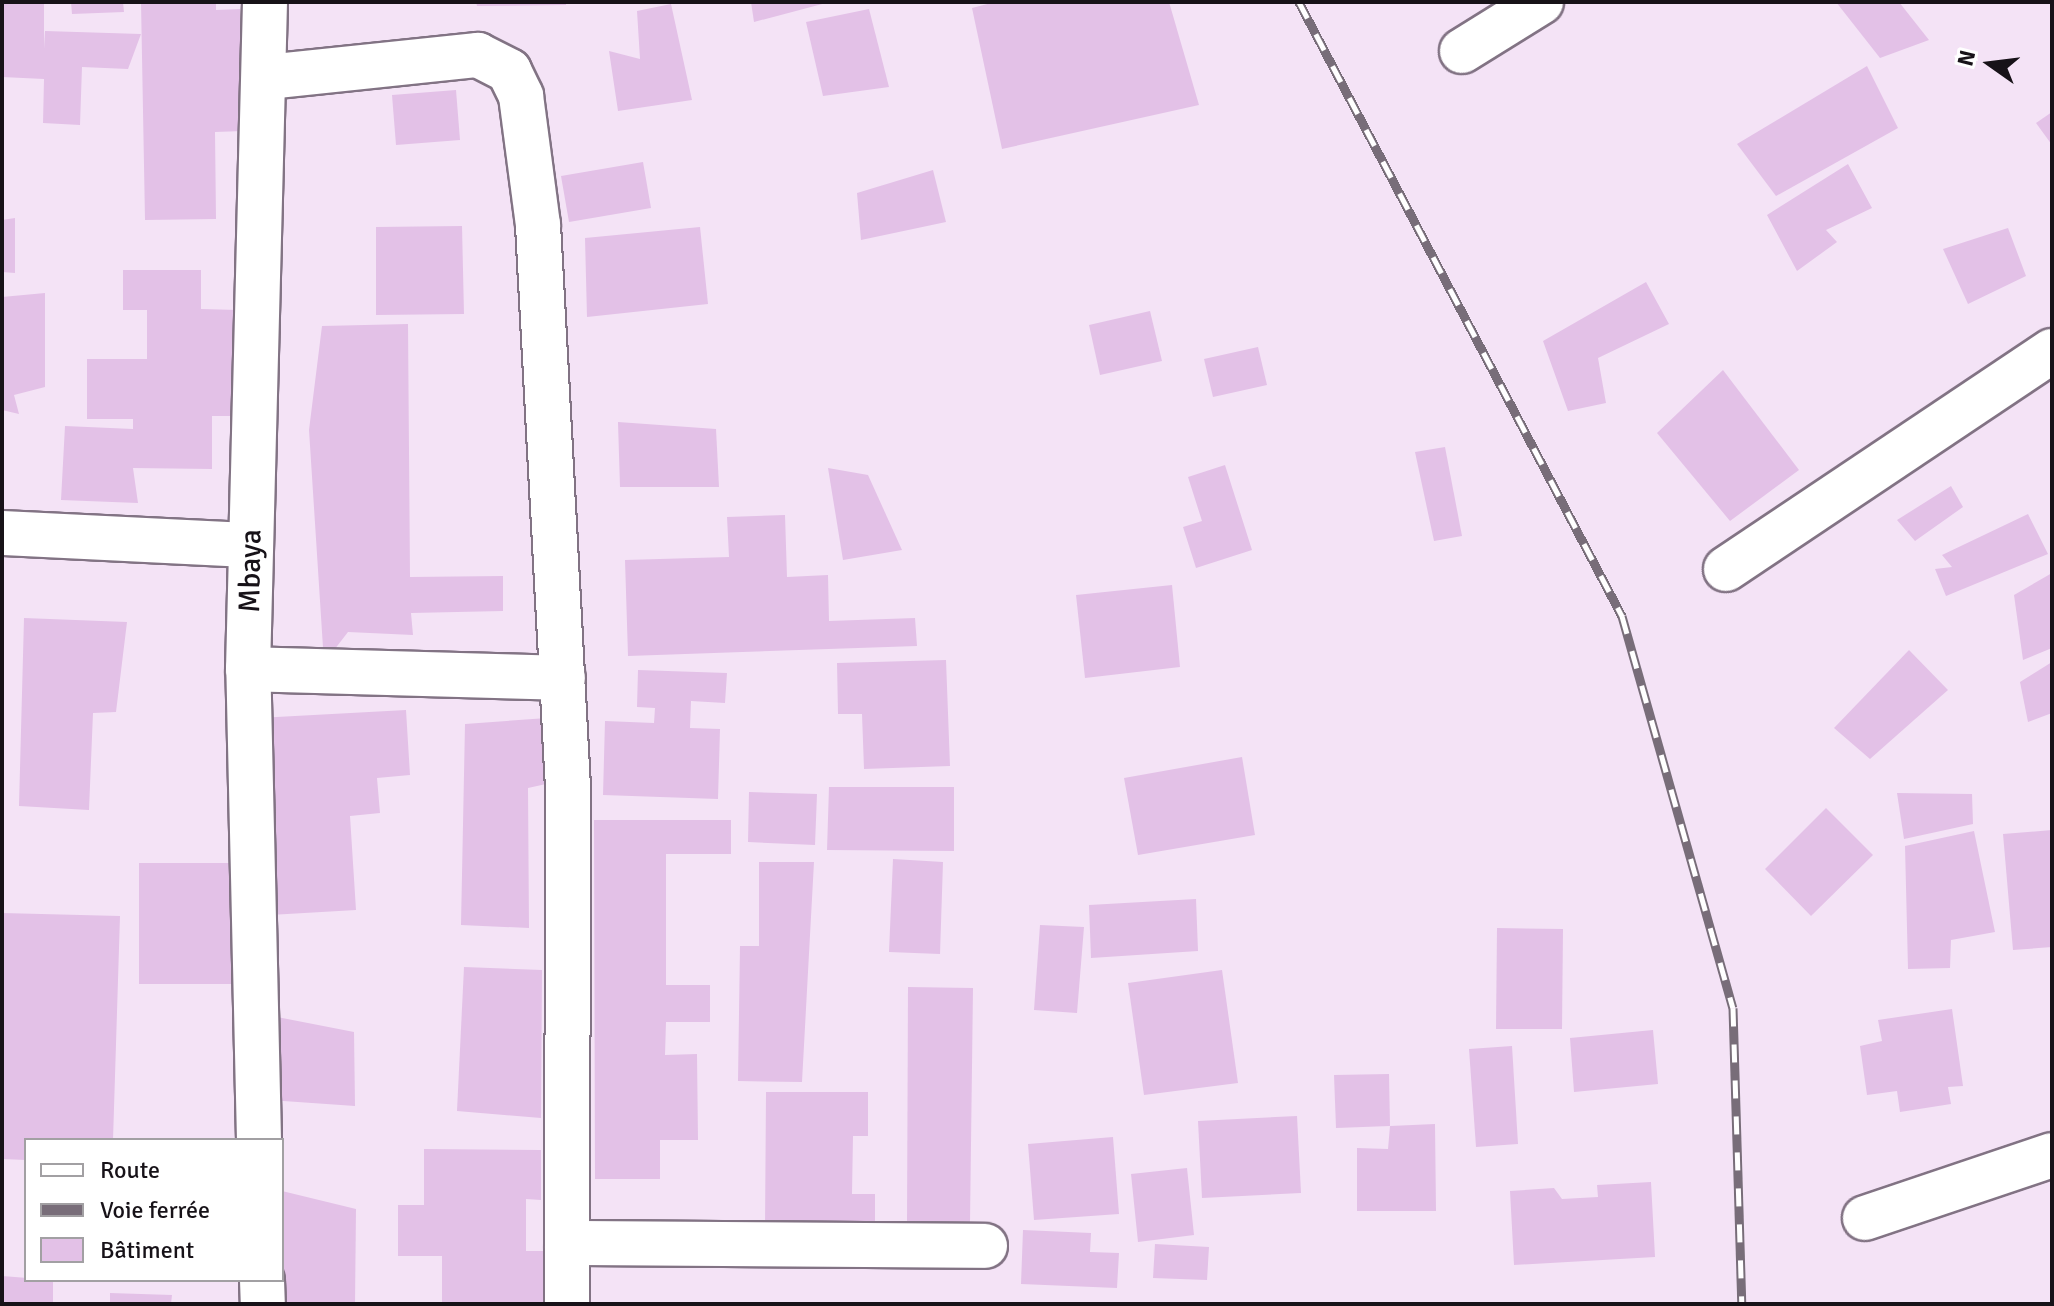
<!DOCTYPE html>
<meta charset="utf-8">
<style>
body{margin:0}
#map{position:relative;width:2054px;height:1306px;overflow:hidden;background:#f4e3f6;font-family:Signika,sans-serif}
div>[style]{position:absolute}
.building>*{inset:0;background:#e3c1e7}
.roads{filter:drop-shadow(2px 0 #827384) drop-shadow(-2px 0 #827384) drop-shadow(0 2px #827384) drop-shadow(0 -2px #827384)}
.street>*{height:44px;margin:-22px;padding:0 22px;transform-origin:22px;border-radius:22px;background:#fff}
.rail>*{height:9px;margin-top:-4.5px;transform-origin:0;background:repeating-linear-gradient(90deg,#fff 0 18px,#786d79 0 36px);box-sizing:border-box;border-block:2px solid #786d79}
span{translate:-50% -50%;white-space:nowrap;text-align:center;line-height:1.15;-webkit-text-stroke:6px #fff;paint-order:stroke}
.street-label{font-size:30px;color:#171218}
.frame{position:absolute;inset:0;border:4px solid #171218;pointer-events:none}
.legend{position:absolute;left:24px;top:1138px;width:260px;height:144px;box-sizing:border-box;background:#fff;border:2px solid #a2a0a3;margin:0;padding:10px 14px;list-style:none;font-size:24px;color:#171218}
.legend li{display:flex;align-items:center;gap:16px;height:40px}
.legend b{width:40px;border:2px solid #a2a0a3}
.north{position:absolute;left:1950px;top:24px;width:80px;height:80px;-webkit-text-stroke:6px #fff;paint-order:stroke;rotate:284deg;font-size:22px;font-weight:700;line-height:32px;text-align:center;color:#171218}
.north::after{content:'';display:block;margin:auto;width:28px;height:36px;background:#171218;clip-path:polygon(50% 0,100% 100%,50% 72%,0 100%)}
</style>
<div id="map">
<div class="building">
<div style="clip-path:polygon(2px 2px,44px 2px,44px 49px,45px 31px,141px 34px,128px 69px,82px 67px,80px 125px,43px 123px,44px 79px,2px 77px)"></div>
<div style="clip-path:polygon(71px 2px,123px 2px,124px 12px,72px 14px)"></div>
<div style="clip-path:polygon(141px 2px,216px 2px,216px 10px,240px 9px,243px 131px,215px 132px,216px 219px,145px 220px)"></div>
<div style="clip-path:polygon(476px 2px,566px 2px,566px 5px,477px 6px)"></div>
<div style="clip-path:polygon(751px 2px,826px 2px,826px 3px,754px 22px)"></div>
<div style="clip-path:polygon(995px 2px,1169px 2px,1199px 105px,1002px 149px,972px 8px)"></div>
<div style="clip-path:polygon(1836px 2px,1899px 2px,1929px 40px,1880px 58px)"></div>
<div style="clip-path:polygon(671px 4px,692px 100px,618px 111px,609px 51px,640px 59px,637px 11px)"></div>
<div style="clip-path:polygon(869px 9px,889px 87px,823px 96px,806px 22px)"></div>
<div style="clip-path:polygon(1867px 66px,1898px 128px,1776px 196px,1737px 144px)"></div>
<div style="clip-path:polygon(456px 90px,460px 140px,396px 145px,392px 95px)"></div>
<div style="clip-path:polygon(2052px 112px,2052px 145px,2036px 123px)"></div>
<div style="clip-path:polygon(643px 162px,651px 208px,569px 222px,561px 176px)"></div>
<div style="clip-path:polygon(1848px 164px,1872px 208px,1826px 230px,1837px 242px,1797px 271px,1767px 215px)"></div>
<div style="clip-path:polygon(933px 170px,946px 222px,861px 240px,857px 193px)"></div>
<div style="clip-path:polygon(15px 218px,15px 273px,2px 272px,2px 220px)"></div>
<div style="clip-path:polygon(462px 226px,464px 314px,376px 315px,376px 227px)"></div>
<div style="clip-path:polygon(700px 227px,708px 304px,587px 317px,585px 238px)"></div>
<div style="clip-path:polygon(2008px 228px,2026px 276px,1968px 304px,1943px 249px)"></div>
<div style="clip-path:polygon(123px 270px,201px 270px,201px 309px,238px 310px,237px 416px,212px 416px,212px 469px,133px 468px,138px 503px,61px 500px,65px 426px,133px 429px,133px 419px,87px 419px,87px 359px,147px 359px,147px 310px,123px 310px)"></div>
<div style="clip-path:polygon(1646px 282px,1669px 324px,1598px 358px,1606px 403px,1568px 411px,1543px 341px)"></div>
<div style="clip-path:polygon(45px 293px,45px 387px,14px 395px,19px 414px,2px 410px,2px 297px)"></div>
<div style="clip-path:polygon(1150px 311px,1162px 361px,1100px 375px,1089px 325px)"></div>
<div style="clip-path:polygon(408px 324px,410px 577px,503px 576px,503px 611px,411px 613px,413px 635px,348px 632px,324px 663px,309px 430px,322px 326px)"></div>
<div style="clip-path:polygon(1258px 347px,1267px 385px,1213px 397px,1204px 359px)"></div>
<div style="clip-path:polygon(1723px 370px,1799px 470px,1730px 521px,1657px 433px)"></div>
<div style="clip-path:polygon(618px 422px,716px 429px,719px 487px,620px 487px)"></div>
<div style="clip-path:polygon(1445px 447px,1462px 536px,1434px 541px,1415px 452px)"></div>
<div style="clip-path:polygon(1225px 465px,1252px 550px,1196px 568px,1183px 527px,1202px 521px,1188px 477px)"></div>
<div style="clip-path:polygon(828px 468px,868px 475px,902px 550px,843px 560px)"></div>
<div style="clip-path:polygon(1951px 486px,1963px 507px,1915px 541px,1897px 520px)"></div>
<div style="clip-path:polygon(2028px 514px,2048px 554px,1946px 596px,1935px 569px,1952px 567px,1942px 555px)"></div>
<div style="clip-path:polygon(785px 515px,787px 577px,828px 575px,829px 621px,915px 618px,917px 646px,628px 656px,625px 560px,729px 557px,727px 517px)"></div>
<div style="clip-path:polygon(2052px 573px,2052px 648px,2023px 660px,2014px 595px)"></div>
<div style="clip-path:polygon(1172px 585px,1180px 667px,1085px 678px,1076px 595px)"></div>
<div style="clip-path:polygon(24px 618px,127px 622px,116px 712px,93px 713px,89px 810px,19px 806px)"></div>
<div style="clip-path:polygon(1909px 650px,1948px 690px,1870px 759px,1834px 728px)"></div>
<div style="clip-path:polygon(946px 660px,950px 766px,864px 769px,862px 714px,838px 714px,837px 663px)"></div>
<div style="clip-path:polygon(2052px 662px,2052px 713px,2028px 722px,2020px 682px)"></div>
<div style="clip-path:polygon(638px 670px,727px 673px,725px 703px,691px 701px,690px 728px,720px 729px,718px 799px,603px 795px,605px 721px,654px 723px,655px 708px,637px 707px)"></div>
<div style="clip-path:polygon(406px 710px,410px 775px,377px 778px,380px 813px,350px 816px,356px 910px,270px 915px,258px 718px)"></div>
<div style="clip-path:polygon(547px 718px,546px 784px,528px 788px,529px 928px,461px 925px,465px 724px)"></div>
<div style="clip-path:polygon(1242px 757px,1255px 835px,1138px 855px,1124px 778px)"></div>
<div style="clip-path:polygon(829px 787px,954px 787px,954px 851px,827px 850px)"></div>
<div style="clip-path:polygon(749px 792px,817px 794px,815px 845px,748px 842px)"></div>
<div style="clip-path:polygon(1897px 793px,1972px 794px,1973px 824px,1904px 839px)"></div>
<div style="clip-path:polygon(1826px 808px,1873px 855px,1811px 916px,1765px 869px)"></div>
<div style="clip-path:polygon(594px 820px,731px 820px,731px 854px,666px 854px,666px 985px,710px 985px,710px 1022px,666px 1022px,665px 1055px,697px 1054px,698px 1140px,660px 1140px,660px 1179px,595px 1179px)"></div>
<div style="clip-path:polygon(2052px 830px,2052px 947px,2013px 950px,2003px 834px)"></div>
<div style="clip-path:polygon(1974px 831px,1995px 932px,1951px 940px,1950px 968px,1908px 969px,1905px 846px)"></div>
<div style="clip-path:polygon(893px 859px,943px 862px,940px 954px,889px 952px)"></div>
<div style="clip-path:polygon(759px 862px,814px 862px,802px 1082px,738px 1081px,740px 946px,759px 946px)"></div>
<div style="clip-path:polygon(139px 863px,235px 863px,235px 984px,139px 984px)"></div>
<div style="clip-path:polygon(1196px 899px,1198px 951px,1091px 958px,1089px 905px)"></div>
<div style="clip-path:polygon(2px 913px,120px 916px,113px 1140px,26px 1140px,26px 1160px,2px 1159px)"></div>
<div style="clip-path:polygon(1040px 925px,1084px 927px,1077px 1013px,1034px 1010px)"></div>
<div style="clip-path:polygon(1497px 928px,1563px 929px,1562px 1029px,1496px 1029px)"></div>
<div style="clip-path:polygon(464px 967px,542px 970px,541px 1118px,457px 1111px)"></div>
<div style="clip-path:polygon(1222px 970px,1238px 1083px,1144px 1095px,1128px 983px)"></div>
<div style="clip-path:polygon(908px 987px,973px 988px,970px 1222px,907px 1221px)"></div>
<div style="clip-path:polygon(1952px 1009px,1963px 1086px,1948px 1087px,1951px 1104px,1900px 1112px,1897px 1091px,1867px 1095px,1860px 1046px,1882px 1041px,1878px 1020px)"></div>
<div style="clip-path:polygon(272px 1016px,354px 1032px,355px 1106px,269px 1100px)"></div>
<div style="clip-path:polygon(1653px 1030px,1658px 1084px,1574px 1092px,1570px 1038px)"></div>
<div style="clip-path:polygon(1512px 1046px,1518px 1144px,1476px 1147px,1469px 1049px)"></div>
<div style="clip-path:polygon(1389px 1074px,1390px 1126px,1336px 1128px,1334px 1075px)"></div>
<div style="clip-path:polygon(766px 1092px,868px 1092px,868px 1136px,853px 1136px,852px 1194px,875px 1194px,875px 1227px,765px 1227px)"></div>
<div style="clip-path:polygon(1297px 1116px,1301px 1193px,1202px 1198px,1198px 1121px)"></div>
<div style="clip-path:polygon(1435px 1124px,1436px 1211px,1357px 1211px,1357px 1148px,1388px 1149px,1390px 1126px)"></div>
<div style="clip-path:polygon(1113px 1137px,1119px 1214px,1034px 1220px,1028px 1144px)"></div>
<div style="clip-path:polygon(424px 1149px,541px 1150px,541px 1200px,526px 1199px,526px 1251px,545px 1251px,544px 1304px,442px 1304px,442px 1256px,398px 1256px,398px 1205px,424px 1205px)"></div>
<div style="clip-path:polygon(1187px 1168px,1194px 1235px,1138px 1242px,1131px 1174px)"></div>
<div style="clip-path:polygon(1651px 1182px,1655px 1257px,1514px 1265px,1510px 1191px,1554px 1188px,1562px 1199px,1598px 1197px,1597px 1185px)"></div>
<div style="clip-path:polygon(282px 1191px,356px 1209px,355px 1304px,282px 1304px)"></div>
<div style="clip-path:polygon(1023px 1230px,1091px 1233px,1090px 1252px,1119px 1253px,1117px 1288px,1021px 1284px)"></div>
<div style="clip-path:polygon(1155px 1244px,1209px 1247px,1207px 1280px,1153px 1278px)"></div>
<div style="clip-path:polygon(2px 1276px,53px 1280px,53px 1304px,2px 1304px)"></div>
<div style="clip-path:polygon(110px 1293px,172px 1295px,171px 1304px,110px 1304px)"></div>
</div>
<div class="roads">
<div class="street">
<div style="left:1462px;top:51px;width:93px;rotate:-31.8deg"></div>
<div style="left:267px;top:77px;width:212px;rotate:-6deg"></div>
<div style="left:478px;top:55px;width:35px;rotate:27deg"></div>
<div style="left:509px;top:71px;width:28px;rotate:64deg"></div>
<div style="left:521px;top:96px;width:130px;rotate:82.5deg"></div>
<div style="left:538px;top:225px;width:564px;rotate:86.95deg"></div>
<div style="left:568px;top:788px;width:516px;rotate:90.11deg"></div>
<div style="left:2px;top:533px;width:249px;rotate:2.8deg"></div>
<div style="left:1726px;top:569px;width:392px;rotate:-33.8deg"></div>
<div style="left:248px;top:669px;width:315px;rotate:1.6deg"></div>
<div style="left:259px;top:1140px;width:471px;rotate:-91.3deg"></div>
<div style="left:248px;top:669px;width:667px;rotate:-88.54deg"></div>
<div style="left:1865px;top:1218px;width:197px;rotate:-18.6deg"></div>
<div style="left:567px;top:1243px;width:418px;rotate:0.4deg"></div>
<div style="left:262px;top:1280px;width:24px;rotate:88deg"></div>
</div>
</div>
<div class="rail">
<div style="left:1299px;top:2px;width:694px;rotate:62.25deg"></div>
<div style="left:1622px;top:616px;width:407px;rotate:74.2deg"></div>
<div style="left:1733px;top:1008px;width:296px;rotate:88.3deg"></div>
</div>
<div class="street-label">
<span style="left:251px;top:571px;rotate:-89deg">Mbaya</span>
</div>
<div class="frame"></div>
<ul class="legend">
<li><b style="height:10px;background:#fff"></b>Route</li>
<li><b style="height:10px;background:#786d79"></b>Voie ferrée</li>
<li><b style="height:22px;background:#e3c1e7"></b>Bâtiment</li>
</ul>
<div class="north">N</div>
</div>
